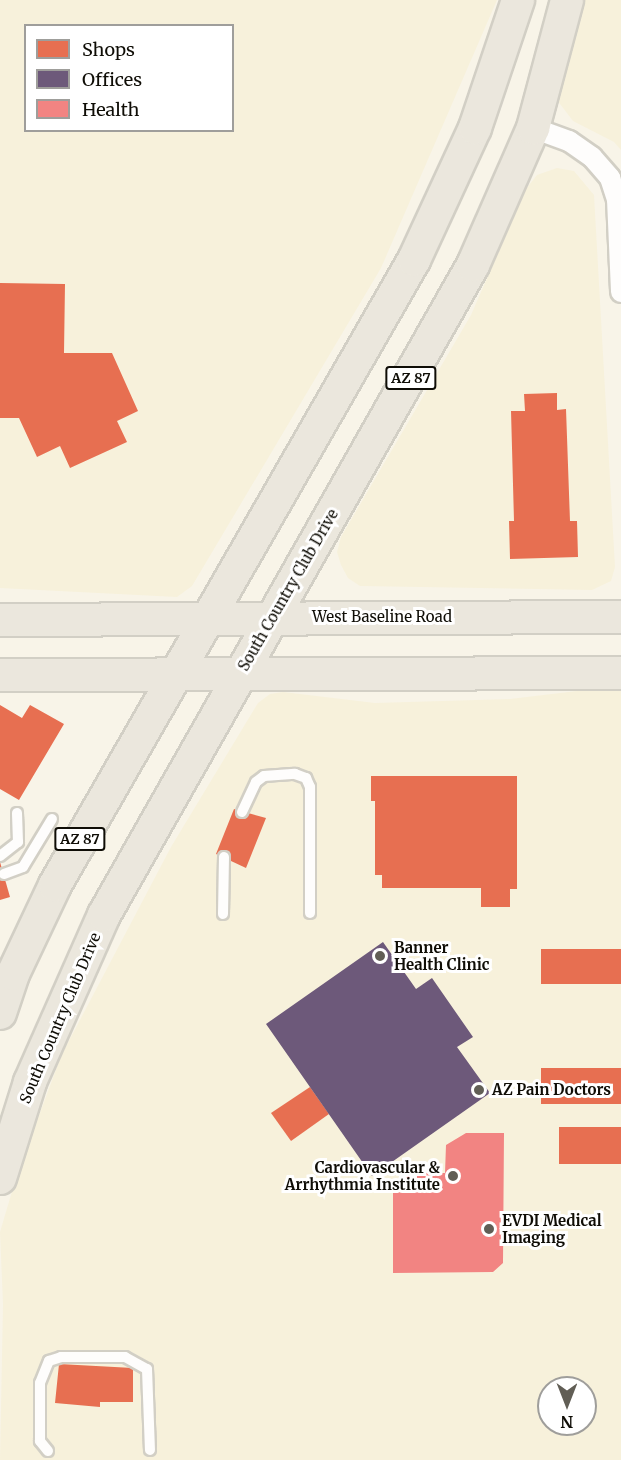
<!DOCTYPE html>
<style>
body{margin:0}
#map{position:relative;width:621px;height:1460px;overflow:hidden;background:#f8f4e8;font-family:Merriweather,serif}
div>[style]{position:absolute}
.built>*{inset:0;background:#f7f1db}
.shops>*{inset:0;background:#e76f51}
.offices>*{inset:0;background:#6d597a}
.health>*{inset:0;background:#f28482}
.roads{filter:drop-shadow(2px 0 #d2cfc5) drop-shadow(-2px 0 #d2cfc5) drop-shadow(0 2px #d2cfc5) drop-shadow(0 -2px #d2cfc5)}
.service>*{height:10px;margin:-5px;padding:0 5px;transform-origin:5px;border-radius:5px;background:#fefdfc}
.minor>*{height:20px;margin:-10px;padding:0 10px;transform-origin:10px;border-radius:10px;background:#fefdfc}
.primary>*{height:32px;margin:-16px;padding:0 16px;transform-origin:16px;border-radius:16px;background:#ebe7dd}
.dots>*{width:16px;height:16px;translate:-50% -50%;box-sizing:border-box;border:3px solid #fff;border-radius:50%}
span{translate:-50% -50%;white-space:nowrap;text-align:center;line-height:1.15;-webkit-text-stroke:6px #fff;paint-order:stroke}
.shield-label span{padding:2px 4px;background:#fff;border:2px solid;border-radius:4px;-webkit-text-stroke-width:0}
.shield-label{font-size:14px;color:#0f0d06;font-weight:700}
.street-label{font-size:15px;color:#0f0d06}
.poi-label{font-size:15px;color:#0f0d06;font-weight:700}
.left{translate:0 -50%;text-align:left}
.right{translate:-100% -50%;text-align:right}
.legend{position:absolute;left:24px;top:24px;width:210px;height:108px;box-sizing:border-box;background:#fff;border:2px solid #9f9e9b;margin:0;padding:8px 10px;list-style:none;font-size:18px;color:#0f0d06}
.legend li{display:flex;align-items:center;gap:12px;height:30px}
.legend b{width:30px;border:2px solid #9f9e9b}
.north{position:absolute;left:537px;top:1376px;width:60px;height:60px;box-sizing:border-box;background:#fff;border:2px solid #9f9e9b;border-radius:50%;rotate:180deg;font-size:16px;font-weight:700;line-height:24px;text-align:center;color:#0f0d06}
.north::after{content:'';display:block;margin:auto;width:21px;height:27px;background:#615e55;clip-path:polygon(50% 0,100% 100%,50% 72%,0 100%)}
</style>
<div id="map">
<div class="built">
<div style="clip-path:polygon(evenodd,0 0,497px 0,381px 268px,192px 586px,177px 597px,0 588px,0 0,26px 26px,232px 26px,232px 130px,26px 130px,26px 26px)"></div>
<div style="clip-path:polygon(584px 0,621px 0,621px 150px,614px 142px,573px 121px,557px 100px)"></div>
<div style="clip-path:polygon(557px 168px,574px 171px,594px 195px,615px 567px,611px 581px,592px 590px,360px 586px,348px 578px,341px 565px,337px 552px,341px 537px,471px 315px,526px 189px,537px 175px)"></div>
<div style="clip-path:polygon(evenodd,577px 691px,621px 691px,621px 1460px,0 1460px,3px 1304px,0 1232px,16px 1178px,61px 1056px,171px 847px,258px 703px,270px 694px,283px 692px,375px 703px,510px 699px,577px 691px,549px 1388px,585px 1388px,585px 1424px,549px 1424px,549px 1388px)"></div>
</div>
<div class="shops">
<div style="clip-path:polygon(0 283px,65px 284px,64px 353px,112px 353px,138px 411px,117px 421px,127px 442px,70px 468px,60px 446px,37px 457px,19px 418px,0 418px)"></div>
<div style="clip-path:polygon(557px 393px,557px 410px,566px 409px,570px 521px,577px 521px,578px 557px,510px 559px,509px 521px,514px 521px,511px 411px,525px 411px,524px 394px)"></div>
<div style="clip-path:polygon(0 705px,22px 718px,30px 705px,64px 724px,19px 800px,0 789px)"></div>
<div style="clip-path:polygon(371px 776px,517px 776px,517px 889px,510px 889px,510px 907px,481px 907px,481px 888px,382px 888px,382px 875px,375px 875px,375px 801px,371px 801px)"></div>
<div style="clip-path:polygon(234px 809px,266px 818px,246px 868px,216px 854px)"></div>
<div style="clip-path:polygon(0 862px,10px 897px,0 900px)"></div>
<div style="clip-path:polygon(541px 949px,621px 949px,621px 984px,541px 984px)"></div>
<div style="clip-path:polygon(541px 1068px,621px 1068px,621px 1104px,541px 1104px)"></div>
<div style="clip-path:polygon(310px 1087px,329px 1114px,291px 1141px,271px 1113px)"></div>
<div style="clip-path:polygon(559px 1127px,621px 1127px,621px 1164px,559px 1164px)"></div>
<div style="clip-path:polygon(59px 1364px,133px 1368px,133px 1402px,100px 1402px,100px 1407px,55px 1403px)"></div>
</div>
<div class="offices">
<div style="clip-path:polygon(383px 942px,416px 989px,432px 978px,473px 1037px,457px 1047px,490px 1093px,372px 1176px,266px 1024px)"></div>
</div>
<div class="health">
<div style="clip-path:polygon(466px 1133px,504px 1133px,503px 1263px,493px 1272px,393px 1273px,393px 1185px,410px 1173px,445px 1173px,446px 1145px)"></div>
</div>
<div class="roads">
<div class="service">
<div style="left:242px;top:812px;width:33px;rotate:-65deg"></div>
<div style="left:256px;top:782px;width:10px;rotate:-37deg"></div>
<div style="left:264px;top:776px;width:31px;rotate:-4deg"></div>
<div style="left:295px;top:774px;width:12px;rotate:20deg"></div>
<div style="left:306px;top:778px;width:10px;rotate:66deg"></div>
<div style="left:310px;top:787px;width:126px;rotate:90deg"></div>
<div style="left:0;top:856px;width:23px;rotate:-38deg"></div>
<div style="left:18px;top:842px;width:29px;rotate:-92deg"></div>
<div style="left:4px;top:874px;width:20px;rotate:-20deg"></div>
<div style="left:23px;top:867px;width:56px;rotate:-58.9deg"></div>
<div style="left:223px;top:914px;width:57px;rotate:-89deg"></div>
<div style="left:48px;top:1451px;width:13px;rotate:-129deg"></div>
<div style="left:40px;top:1441px;width:58px;rotate:-90deg"></div>
<div style="left:40px;top:1383px;width:24px;rotate:-68deg"></div>
<div style="left:49px;top:1361px;width:13px;rotate:-18deg"></div>
<div style="left:61px;top:1357px;width:64px"></div>
<div style="left:125px;top:1357px;width:25px;rotate:29deg"></div>
<div style="left:147px;top:1369px;width:81px;rotate:87.9deg"></div>
</div>
<div class="minor">
<div style="left:533px;top:128px;width:38px;rotate:20deg"></div>
<div style="left:569px;top:141px;width:28px;rotate:35deg"></div>
<div style="left:592px;top:157px;width:28px;rotate:49deg"></div>
<div style="left:610px;top:178px;width:22px;rotate:72deg"></div>
<div style="left:617px;top:199px;width:93px;rotate:87.5deg"></div>
</div>
<div class="primary">
<div style="left:0;top:620px;width:621px;rotate:-0.28deg"></div>
<div style="left:0;top:675px;width:621px;rotate:-0.18deg"></div>
<div style="left:0;top:1013px;width:41px;rotate:-71.6deg"></div>
<div style="left:13px;top:974px;width:98px;rotate:-64.7deg"></div>
<div style="left:55px;top:885px;width:721px;rotate:-60.13deg"></div>
<div style="left:414px;top:260px;width:145px;rotate:-65.2deg"></div>
<div style="left:475px;top:128px;width:135px;rotate:-71.4deg"></div>
<div style="left:0;top:1178px;width:101px;rotate:-72.6deg"></div>
<div style="left:30px;top:1082px;width:183px;rotate:-66.1deg"></div>
<div style="left:104px;top:915px;width:747px;rotate:-60.42deg"></div>
<div style="left:473px;top:265px;width:150px;rotate:-66.3deg"></div>
<div style="left:533px;top:128px;width:132px;rotate:-75.1deg"></div>
</div>
</div>
<div class="dots">
<div style="left:380px;top:956px;background:#615e55"></div>
<div style="left:479px;top:1090px;background:#615e55"></div>
<div style="left:453px;top:1176px;background:#615e55"></div>
<div style="left:489px;top:1229px;background:#615e55"></div>
</div>
<div class="shield-label">
<span style="left:411px;top:378px">AZ 87</span>
<span style="left:80px;top:839px">AZ 87</span>
</div>
<div class="street-label">
<span style="left:288px;top:590px;rotate:-60deg">South Country Club Drive</span>
<span style="left:382px;top:617px">West Baseline Road</span>
<span style="left:60px;top:1018px;rotate:-67deg">South Country Club Drive</span>
</div>
<div class="poi-label">
<span class="left" style="left:394px;top:956px">Banner<br>Health Clinic</span>
<span class="left" style="left:492px;top:1090px">AZ Pain Doctors</span>
<span class="right" style="left:440px;top:1176px">Cardiovascular &amp;<br>Arrhythmia Institute</span>
<span class="left" style="left:502px;top:1229px">EVDI Medical<br>Imaging</span>
</div>
<ul class="legend">
<li><b style="height:16px;background:#e76f51"></b>Shops</li>
<li><b style="height:16px;background:#6d597a"></b>Offices</li>
<li><b style="height:16px;background:#f28482"></b>Health</li>
</ul>
<div class="north">N</div>
</div>
